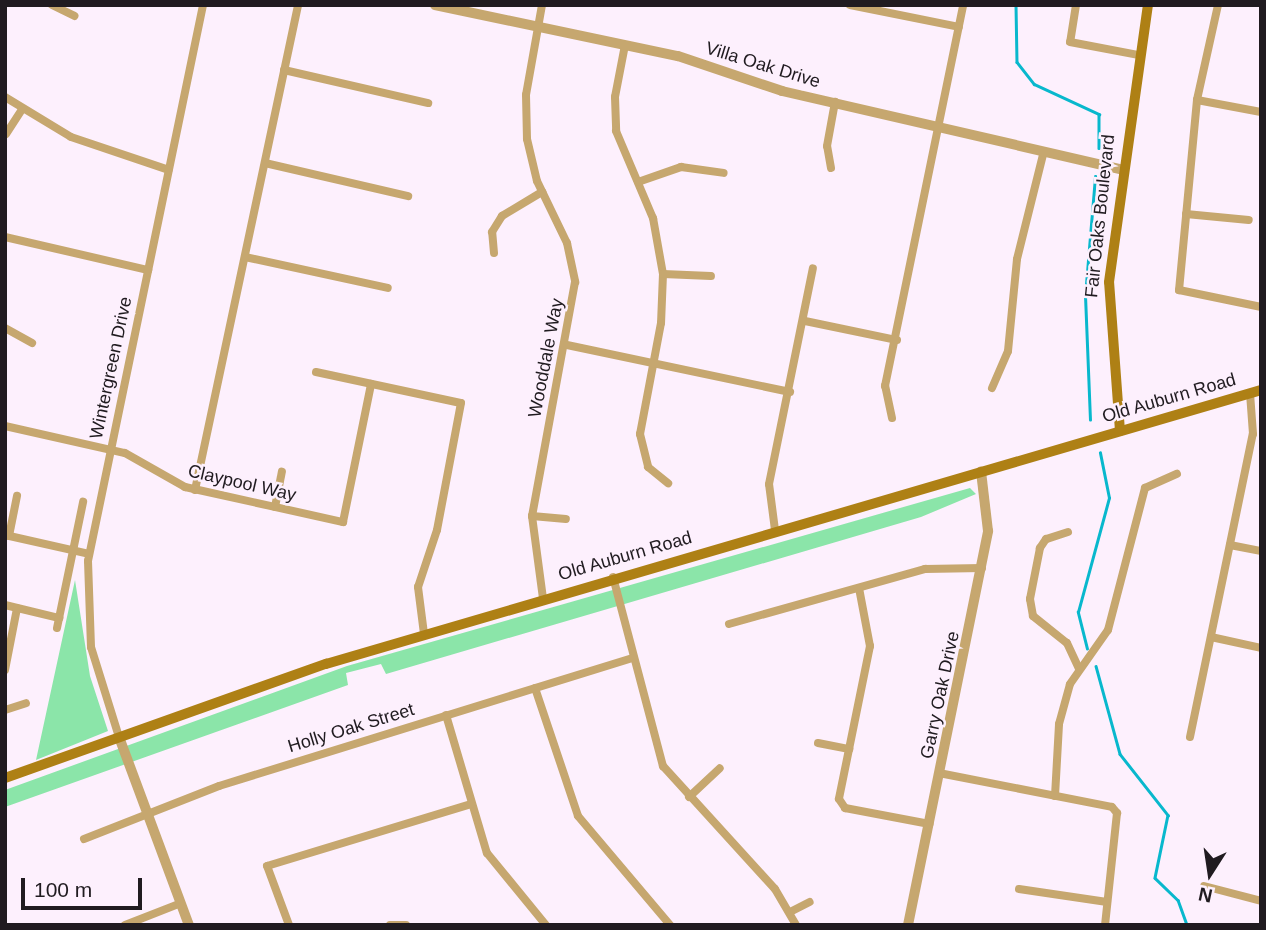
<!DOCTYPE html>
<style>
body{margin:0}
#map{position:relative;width:1266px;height:930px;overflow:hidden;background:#fdf0fd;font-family:Arial,sans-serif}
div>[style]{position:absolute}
.green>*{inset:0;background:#8be5a9}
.stream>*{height:2.5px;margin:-1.25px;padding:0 1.25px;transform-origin:1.25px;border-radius:1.25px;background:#08b8cd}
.minor>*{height:8px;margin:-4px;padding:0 4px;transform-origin:4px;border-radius:4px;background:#c6a76f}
.tertiary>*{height:10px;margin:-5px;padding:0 5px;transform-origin:5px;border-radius:5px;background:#c6a76f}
.secondary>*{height:10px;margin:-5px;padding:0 5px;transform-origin:5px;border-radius:5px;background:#ae8015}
span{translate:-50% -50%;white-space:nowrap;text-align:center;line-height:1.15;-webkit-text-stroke:5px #fdf0fd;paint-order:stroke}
.street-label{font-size:18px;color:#201b20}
.frame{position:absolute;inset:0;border:7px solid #201b20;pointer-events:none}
.north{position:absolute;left:1175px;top:839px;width:70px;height:70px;-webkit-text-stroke:5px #fdf0fd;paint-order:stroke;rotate:192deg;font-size:19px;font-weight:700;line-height:28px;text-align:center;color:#201b20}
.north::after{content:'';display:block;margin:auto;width:24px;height:32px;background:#201b20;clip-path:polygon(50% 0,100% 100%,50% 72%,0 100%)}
.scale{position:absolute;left:21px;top:878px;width:121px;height:32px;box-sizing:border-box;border:4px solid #201b20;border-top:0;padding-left:9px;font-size:21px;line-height:24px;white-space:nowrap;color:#201b20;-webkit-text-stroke:5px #fdf0fd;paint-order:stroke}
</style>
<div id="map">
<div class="green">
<div style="clip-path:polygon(970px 488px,976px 494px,921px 517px,386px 674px,381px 664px,346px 673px,348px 685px,5px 807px,5px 790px,347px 666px)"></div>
<div style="clip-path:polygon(75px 580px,90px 676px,108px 731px,36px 760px)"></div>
</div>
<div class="stream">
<div style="left:1016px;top:5px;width:57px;rotate:89deg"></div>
<div style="left:1017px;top:62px;width:28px;rotate:52deg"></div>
<div style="left:1034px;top:84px;width:72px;rotate:24.8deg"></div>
<div style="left:1099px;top:114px;width:34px;rotate:90deg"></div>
<div style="left:1090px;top:420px;width:124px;rotate:-92.3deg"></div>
<div style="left:1085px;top:296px;width:120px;rotate:-85.2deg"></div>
<div style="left:1087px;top:649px;width:38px;rotate:-104deg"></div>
<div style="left:1078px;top:612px;width:118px;rotate:-74.8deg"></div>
<div style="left:1109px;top:498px;width:46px;rotate:-101.3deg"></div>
<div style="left:1096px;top:666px;width:91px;rotate:74.7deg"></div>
<div style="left:1120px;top:754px;width:78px;rotate:51.8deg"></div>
<div style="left:1168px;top:815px;width:64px;rotate:101.7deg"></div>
<div style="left:1155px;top:878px;width:32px;rotate:44deg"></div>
<div style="left:1178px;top:900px;width:27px;rotate:70deg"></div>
</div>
<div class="minor">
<div style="left:52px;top:5px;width:25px;rotate:26deg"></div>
<div style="left:542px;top:5px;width:91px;rotate:100.1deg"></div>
<div style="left:526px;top:95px;width:44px;rotate:88.7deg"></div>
<div style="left:527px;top:139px;width:43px;rotate:76.6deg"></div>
<div style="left:537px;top:181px;width:69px;rotate:64.2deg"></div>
<div style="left:567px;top:243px;width:40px;rotate:78deg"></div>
<div style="left:575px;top:282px;width:238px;rotate:100.4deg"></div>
<div style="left:532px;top:516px;width:83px;rotate:82.4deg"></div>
<div style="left:850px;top:5px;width:111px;rotate:11.4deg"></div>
<div style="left:1076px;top:5px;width:37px;rotate:99deg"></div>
<div style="left:1070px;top:42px;width:69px;rotate:10.8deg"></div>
<div style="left:1218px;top:5px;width:97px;rotate:102.5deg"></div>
<div style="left:1197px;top:100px;width:191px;rotate:95.4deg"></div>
<div style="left:1179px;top:290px;width:84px;rotate:11.7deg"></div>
<div style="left:625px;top:45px;width:53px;rotate:100.9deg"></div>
<div style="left:615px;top:97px;width:34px;rotate:88deg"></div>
<div style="left:616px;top:131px;width:95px;rotate:67deg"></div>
<div style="left:653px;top:218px;width:57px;rotate:79.9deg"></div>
<div style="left:663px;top:274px;width:49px;rotate:92.3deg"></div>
<div style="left:661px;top:323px;width:113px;rotate:100.7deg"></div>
<div style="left:640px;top:434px;width:34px;rotate:76deg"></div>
<div style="left:648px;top:467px;width:26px;rotate:39deg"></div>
<div style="left:284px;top:70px;width:148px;rotate:12.9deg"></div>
<div style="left:5px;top:97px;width:77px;rotate:31.2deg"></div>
<div style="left:71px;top:137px;width:103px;rotate:18.6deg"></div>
<div style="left:1197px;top:100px;width:65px;rotate:10.6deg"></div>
<div style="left:6px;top:134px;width:30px;rotate:-57deg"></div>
<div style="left:265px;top:163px;width:147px;rotate:13deg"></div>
<div style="left:831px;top:168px;width:22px;rotate:-100deg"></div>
<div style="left:827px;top:146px;width:45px;rotate:-79.7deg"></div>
<div style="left:638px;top:182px;width:46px;rotate:-19.2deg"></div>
<div style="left:681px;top:167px;width:43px;rotate:7.9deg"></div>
<div style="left:1186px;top:214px;width:63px;rotate:5.4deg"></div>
<div style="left:5px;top:237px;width:147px;rotate:13deg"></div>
<div style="left:494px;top:253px;width:21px;rotate:-95deg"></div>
<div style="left:492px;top:232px;width:19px;rotate:-58deg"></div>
<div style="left:502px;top:216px;width:47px;rotate:-31deg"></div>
<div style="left:245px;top:257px;width:146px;rotate:12.2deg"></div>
<div style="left:663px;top:274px;width:48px;rotate:2.4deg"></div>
<div style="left:805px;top:321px;width:94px;rotate:11.7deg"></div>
<div style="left:5px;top:328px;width:31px;rotate:29deg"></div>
<div style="left:567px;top:345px;width:228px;rotate:11.9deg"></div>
<div style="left:316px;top:372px;width:148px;rotate:12.1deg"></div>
<div style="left:461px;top:403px;width:129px;rotate:100.7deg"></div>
<div style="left:437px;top:530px;width:60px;rotate:108.4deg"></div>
<div style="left:418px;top:587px;width:47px;rotate:82.7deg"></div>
<div style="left:992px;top:388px;width:40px;rotate:-66.6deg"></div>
<div style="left:1008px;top:351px;width:92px;rotate:-84.4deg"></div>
<div style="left:1017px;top:259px;width:111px;rotate:-76deg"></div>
<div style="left:892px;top:418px;width:33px;rotate:-102deg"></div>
<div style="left:885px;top:386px;width:389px;rotate:-78.4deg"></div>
<div style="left:5px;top:426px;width:123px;rotate:12.7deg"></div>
<div style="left:125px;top:453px;width:69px;rotate:29.5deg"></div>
<div style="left:185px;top:487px;width:162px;rotate:12.5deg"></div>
<div style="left:343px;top:522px;width:141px;rotate:-78.5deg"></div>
<div style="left:195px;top:490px;width:496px;rotate:-78deg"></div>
<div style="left:275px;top:507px;width:36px;rotate:-79deg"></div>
<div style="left:532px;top:516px;width:34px;rotate:5deg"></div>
<div style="left:775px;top:530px;width:46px;rotate:-97.4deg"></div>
<div style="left:769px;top:484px;width:220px;rotate:-78.5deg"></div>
<div style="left:1068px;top:532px;width:23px;rotate:162deg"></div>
<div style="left:1046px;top:539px;width:11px;rotate:124deg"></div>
<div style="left:1040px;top:548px;width:52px;rotate:101.1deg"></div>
<div style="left:1030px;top:599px;width:17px;rotate:80deg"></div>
<div style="left:1033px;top:616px;width:43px;rotate:38.5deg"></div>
<div style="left:1067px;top:643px;width:29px;rotate:65deg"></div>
<div style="left:5px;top:535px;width:86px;rotate:12.7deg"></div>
<div style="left:9px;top:536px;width:41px;rotate:-78.7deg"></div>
<div style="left:1230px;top:545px;width:32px;rotate:11deg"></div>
<div style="left:613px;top:577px;width:196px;rotate:75.2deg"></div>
<div style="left:663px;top:766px;width:166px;rotate:47.7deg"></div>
<div style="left:775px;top:889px;width:42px;rotate:59.7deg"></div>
<div style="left:859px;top:588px;width:59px;rotate:79.3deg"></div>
<div style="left:870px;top:646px;width:156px;rotate:101.5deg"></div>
<div style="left:839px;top:799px;width:11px;rotate:56deg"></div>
<div style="left:845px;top:808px;width:86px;rotate:10.7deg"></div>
<div style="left:5px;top:605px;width:56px;rotate:13.5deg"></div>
<div style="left:729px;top:624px;width:204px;rotate:-15.7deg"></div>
<div style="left:925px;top:569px;width:57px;rotate:-1deg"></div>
<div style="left:57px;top:628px;width:129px;rotate:-78.3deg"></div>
<div style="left:1211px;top:637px;width:51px;rotate:12.4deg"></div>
<div style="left:5px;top:670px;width:63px;rotate:-79deg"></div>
<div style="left:535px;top:688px;width:135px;rotate:71.4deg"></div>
<div style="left:578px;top:816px;width:143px;rotate:49.8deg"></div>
<div style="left:5px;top:710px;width:22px;rotate:-18deg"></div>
<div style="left:446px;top:715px;width:144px;rotate:73.5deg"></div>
<div style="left:487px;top:853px;width:93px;rotate:50.7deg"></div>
<div style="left:119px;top:737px;width:94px;rotate:-107.3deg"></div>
<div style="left:91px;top:647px;width:86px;rotate:-92deg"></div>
<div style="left:88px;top:561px;width:568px;rotate:-78.31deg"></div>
<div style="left:1190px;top:737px;width:309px;rotate:-78.3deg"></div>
<div style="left:1253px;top:434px;width:41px;rotate:-94.2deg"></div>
<div style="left:818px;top:743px;width:32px;rotate:11deg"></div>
<div style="left:939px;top:773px;width:176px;rotate:11.1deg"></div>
<div style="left:1112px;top:807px;width:8px;rotate:50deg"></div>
<div style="left:1117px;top:813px;width:113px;rotate:96.1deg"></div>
<div style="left:1055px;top:796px;width:72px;rotate:-86.8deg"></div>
<div style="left:1059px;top:724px;width:41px;rotate:-74.6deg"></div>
<div style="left:1070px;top:684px;width:66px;rotate:-54.9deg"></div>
<div style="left:1108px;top:630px;width:147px;rotate:-75.4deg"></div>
<div style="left:1145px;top:488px;width:35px;rotate:-24deg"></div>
<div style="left:689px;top:797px;width:42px;rotate:-43.1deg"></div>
<div style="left:84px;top:839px;width:145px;rotate:-21.4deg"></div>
<div style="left:219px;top:786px;width:432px;rotate:-17.2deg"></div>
<div style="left:1204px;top:886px;width:59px;rotate:14.7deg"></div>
<div style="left:1019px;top:889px;width:89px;rotate:8.4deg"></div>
<div style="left:790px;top:912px;width:22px;rotate:-27deg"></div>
<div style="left:125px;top:925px;width:60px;rotate:-21.4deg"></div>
<div style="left:289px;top:925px;width:63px;rotate:-110.4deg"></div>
<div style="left:267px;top:866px;width:213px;rotate:-16.9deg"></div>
<div style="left:390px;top:925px;width:16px"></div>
</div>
<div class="tertiary">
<div style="left:435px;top:5px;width:248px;rotate:11.9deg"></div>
<div style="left:678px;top:56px;width:110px;rotate:18.6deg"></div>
<div style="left:782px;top:91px;width:348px;rotate:13deg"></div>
<div style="left:119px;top:737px;width:201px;rotate:69.6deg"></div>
<div style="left:908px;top:925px;width:402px;rotate:-78.5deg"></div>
<div style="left:988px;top:531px;width:60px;rotate:-96.7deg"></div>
</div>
<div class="secondary">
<div style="left:1120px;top:431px;width:149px;rotate:-94.2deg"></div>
<div style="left:1109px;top:282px;width:280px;rotate:-82deg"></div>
<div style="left:5px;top:778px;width:341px;rotate:-19.6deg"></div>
<div style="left:326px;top:664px;width:974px;rotate:-16.33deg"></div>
</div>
<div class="street-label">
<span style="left:763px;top:65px;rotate:17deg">Villa Oak Drive</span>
<span style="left:1100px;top:216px;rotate:-84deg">Fair Oaks Boulevard</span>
<span style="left:546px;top:358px;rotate:-79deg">Wooddale Way</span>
<span style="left:111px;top:368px;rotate:-78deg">Wintergreen Drive</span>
<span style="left:1169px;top:398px;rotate:-16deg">Old Auburn Road</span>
<span style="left:242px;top:483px;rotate:13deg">Claypool Way</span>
<span style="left:625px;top:556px;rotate:-16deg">Old Auburn Road</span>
<span style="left:940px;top:695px;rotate:-78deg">Garry Oak Drive</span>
<span style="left:351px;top:728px;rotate:-17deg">Holly Oak Street</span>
</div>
<div class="frame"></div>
<div class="north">N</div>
<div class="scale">100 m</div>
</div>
